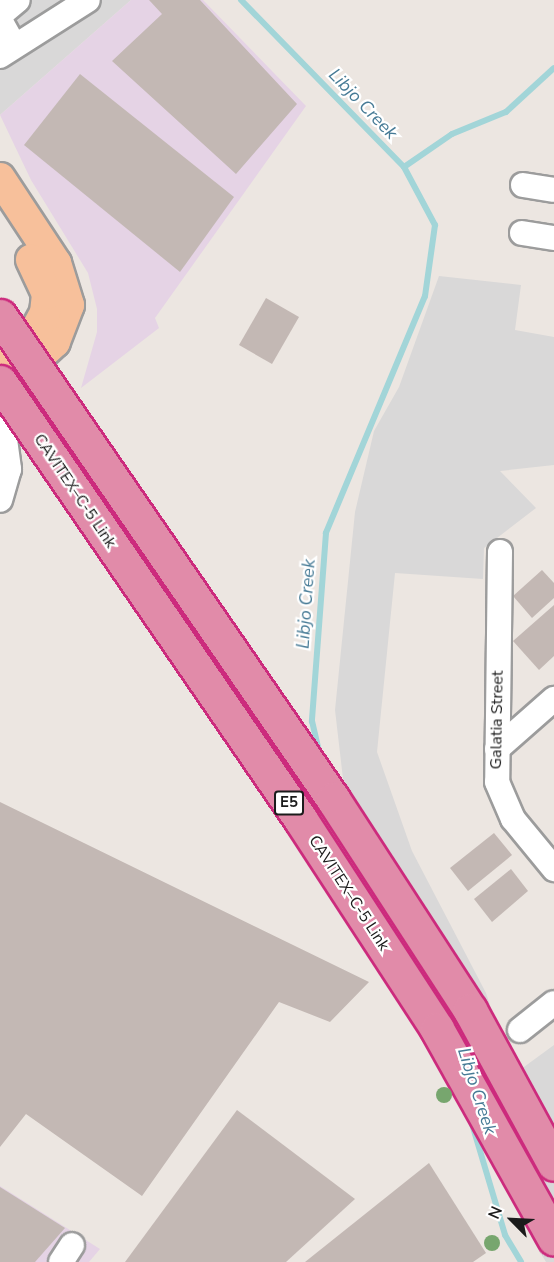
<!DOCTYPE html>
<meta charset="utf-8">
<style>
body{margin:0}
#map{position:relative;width:554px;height:1262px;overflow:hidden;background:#ece6e1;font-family:"Nunito Sans",sans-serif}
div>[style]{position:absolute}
.residential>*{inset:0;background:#d9d8d8}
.industrial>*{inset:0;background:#e5d3e5}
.stream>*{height:6px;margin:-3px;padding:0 3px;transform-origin:3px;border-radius:3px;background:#a2d5d8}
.building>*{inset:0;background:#c3b8b4}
.roads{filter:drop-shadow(2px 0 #9c9c9c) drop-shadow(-2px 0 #9c9c9c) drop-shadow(0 2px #9c9c9c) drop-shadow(0 -2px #9c9c9c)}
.minor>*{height:24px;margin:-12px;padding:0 12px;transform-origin:12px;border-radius:12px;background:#fff}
.major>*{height:30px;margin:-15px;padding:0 15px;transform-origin:15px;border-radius:15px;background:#f7c09b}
.bridges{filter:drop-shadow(2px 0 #cc2b7d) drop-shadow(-2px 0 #cc2b7d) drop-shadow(0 2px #cc2b7d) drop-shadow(0 -2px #cc2b7d)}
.highway-bridge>*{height:33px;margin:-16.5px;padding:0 16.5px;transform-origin:16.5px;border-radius:16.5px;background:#e18ba9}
.trees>*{width:16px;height:16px;margin:-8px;border-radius:50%;background:#77a66e}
span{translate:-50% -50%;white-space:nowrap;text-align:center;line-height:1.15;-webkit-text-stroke:4.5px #fff;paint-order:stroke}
.shield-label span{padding:2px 4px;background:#fff;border:2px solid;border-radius:4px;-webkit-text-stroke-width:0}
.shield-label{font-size:15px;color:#1b1b1b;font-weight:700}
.street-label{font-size:16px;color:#1b1b1b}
.water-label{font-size:18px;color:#477b96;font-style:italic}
.north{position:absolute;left:482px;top:1190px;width:60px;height:60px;-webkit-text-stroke:4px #fff;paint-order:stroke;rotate:294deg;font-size:16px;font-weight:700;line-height:24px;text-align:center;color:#1b1b1b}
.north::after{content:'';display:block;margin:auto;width:21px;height:27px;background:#1b1b1b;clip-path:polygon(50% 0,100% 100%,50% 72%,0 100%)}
</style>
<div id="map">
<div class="residential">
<div style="clip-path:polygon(0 0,131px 0,0 115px)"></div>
<div style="clip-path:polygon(439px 276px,521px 285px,515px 330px,554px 337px,554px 465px,500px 471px,536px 508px,484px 548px,483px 579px,395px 573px,377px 752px,412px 851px,486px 993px,513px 1075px,554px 1045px,554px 1262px,546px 1262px,534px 1242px,494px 1124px,463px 1015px,347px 813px,335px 710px,355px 512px,374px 431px,399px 387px)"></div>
</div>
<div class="industrial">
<div style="clip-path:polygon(131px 0,203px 0,306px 106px,155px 318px,159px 328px,81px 388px,97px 332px,97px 309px,88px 273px,31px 180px,0 115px)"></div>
<div style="clip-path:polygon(0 1186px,100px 1249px,89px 1262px,0 1262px)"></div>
</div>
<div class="stream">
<div style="left:241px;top:0;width:233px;rotate:45.7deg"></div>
<div style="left:404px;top:167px;width:66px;rotate:61.9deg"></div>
<div style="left:435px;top:225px;width:72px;rotate:98deg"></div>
<div style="left:425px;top:296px;width:257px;rotate:112.7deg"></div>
<div style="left:326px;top:533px;width:189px;rotate:94.3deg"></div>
<div style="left:312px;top:721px;width:35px;rotate:77deg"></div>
<div style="left:404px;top:167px;width:58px;rotate:-34.5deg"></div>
<div style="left:452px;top:134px;width:58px;rotate:-22.2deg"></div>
<div style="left:506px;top:112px;width:65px;rotate:-42.5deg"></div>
<div style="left:358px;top:867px;width:58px;rotate:63.4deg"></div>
<div style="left:472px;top:1124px;width:116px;rotate:73.4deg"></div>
<div style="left:505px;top:1235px;width:31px;rotate:59deg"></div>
</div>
<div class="building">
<div style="clip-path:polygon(149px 0,200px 0,297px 104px,236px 174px,112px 61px,162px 14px)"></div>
<div style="clip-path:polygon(80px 74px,234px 197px,180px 272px,24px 145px)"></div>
<div style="clip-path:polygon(266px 298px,299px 317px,272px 364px,239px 345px)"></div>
<div style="clip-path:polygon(542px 570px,554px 583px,554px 598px,532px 618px,513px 596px)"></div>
<div style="clip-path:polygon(554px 605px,554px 656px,539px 670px,513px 641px)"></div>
<div style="clip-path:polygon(0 802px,369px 982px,330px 1022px,279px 1002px,142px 1196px,26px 1114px,0 1147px)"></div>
<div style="clip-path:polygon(494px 833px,512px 855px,468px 891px,450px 868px)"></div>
<div style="clip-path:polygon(511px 869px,528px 891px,492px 922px,474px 899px)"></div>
<div style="clip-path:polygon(237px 1110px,355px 1199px,286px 1262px,125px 1262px)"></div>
<div style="clip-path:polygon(429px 1163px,486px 1253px,473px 1262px,305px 1262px)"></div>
<div style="clip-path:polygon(0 1187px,65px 1228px,35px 1262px,0 1262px)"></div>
</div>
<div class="roads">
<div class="minor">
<div style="left:0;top:15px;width:23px;rotate:-40deg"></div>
<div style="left:0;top:20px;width:29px;rotate:61deg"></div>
<div style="left:0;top:56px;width:104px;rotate:-32.5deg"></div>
<div style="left:523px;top:185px;width:31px;rotate:9deg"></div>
<div style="left:522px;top:233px;width:32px;rotate:9deg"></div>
<div style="left:0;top:403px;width:67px;rotate:82.2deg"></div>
<div style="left:9px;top:469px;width:32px;rotate:106deg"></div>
<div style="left:500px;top:552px;width:230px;rotate:90.7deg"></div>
<div style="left:497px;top:782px;width:40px;rotate:66.6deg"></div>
<div style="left:513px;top:819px;width:65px;rotate:50.6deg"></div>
<div style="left:497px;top:749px;width:76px;rotate:-41.3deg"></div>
<div style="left:520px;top:1030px;width:43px;rotate:-38.5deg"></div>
<div style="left:61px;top:1262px;width:20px;rotate:-57deg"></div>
</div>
<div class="major">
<div style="left:0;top:178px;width:102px;rotate:56.6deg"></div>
<div style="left:56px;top:263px;width:44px;rotate:72.8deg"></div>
<div style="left:69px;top:305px;width:40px;rotate:111deg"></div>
<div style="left:55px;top:342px;width:75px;rotate:137.2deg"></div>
<div style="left:0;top:365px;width:49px;rotate:-44.2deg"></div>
<div style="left:35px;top:331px;width:21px;rotate:-61deg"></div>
<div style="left:45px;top:313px;width:19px;rotate:-84deg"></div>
<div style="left:47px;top:294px;width:38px;rotate:-115deg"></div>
</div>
</div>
<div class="bridges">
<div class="highway-bridge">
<div style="left:0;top:316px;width:587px;rotate:55.42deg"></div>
<div style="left:333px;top:799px;width:252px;rotate:57deg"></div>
<div style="left:470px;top:1010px;width:175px;rotate:61.4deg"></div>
<div style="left:0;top:382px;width:531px;rotate:55.5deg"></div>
<div style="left:301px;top:820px;width:249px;rotate:56.9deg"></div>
<div style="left:437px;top:1029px;width:240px;rotate:60.8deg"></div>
</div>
</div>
<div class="trees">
<div style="left:444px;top:1095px"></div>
<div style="left:492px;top:1243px"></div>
</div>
<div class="shield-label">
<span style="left:289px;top:803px">E5</span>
</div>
<div class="street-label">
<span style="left:75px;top:491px;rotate:56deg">CAVITEX–C-5 Link</span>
<span style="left:497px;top:720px;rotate:-89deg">Galatia Street</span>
<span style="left:349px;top:893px;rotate:57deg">CAVITEX–C-5 Link</span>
</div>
<div class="water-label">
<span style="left:363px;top:104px;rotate:46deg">Libjo Creek</span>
<span style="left:306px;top:604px;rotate:-86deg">Libjo Creek</span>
<span style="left:477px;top:1091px;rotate:72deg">Libjo Creek</span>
</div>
<div class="north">N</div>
</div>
